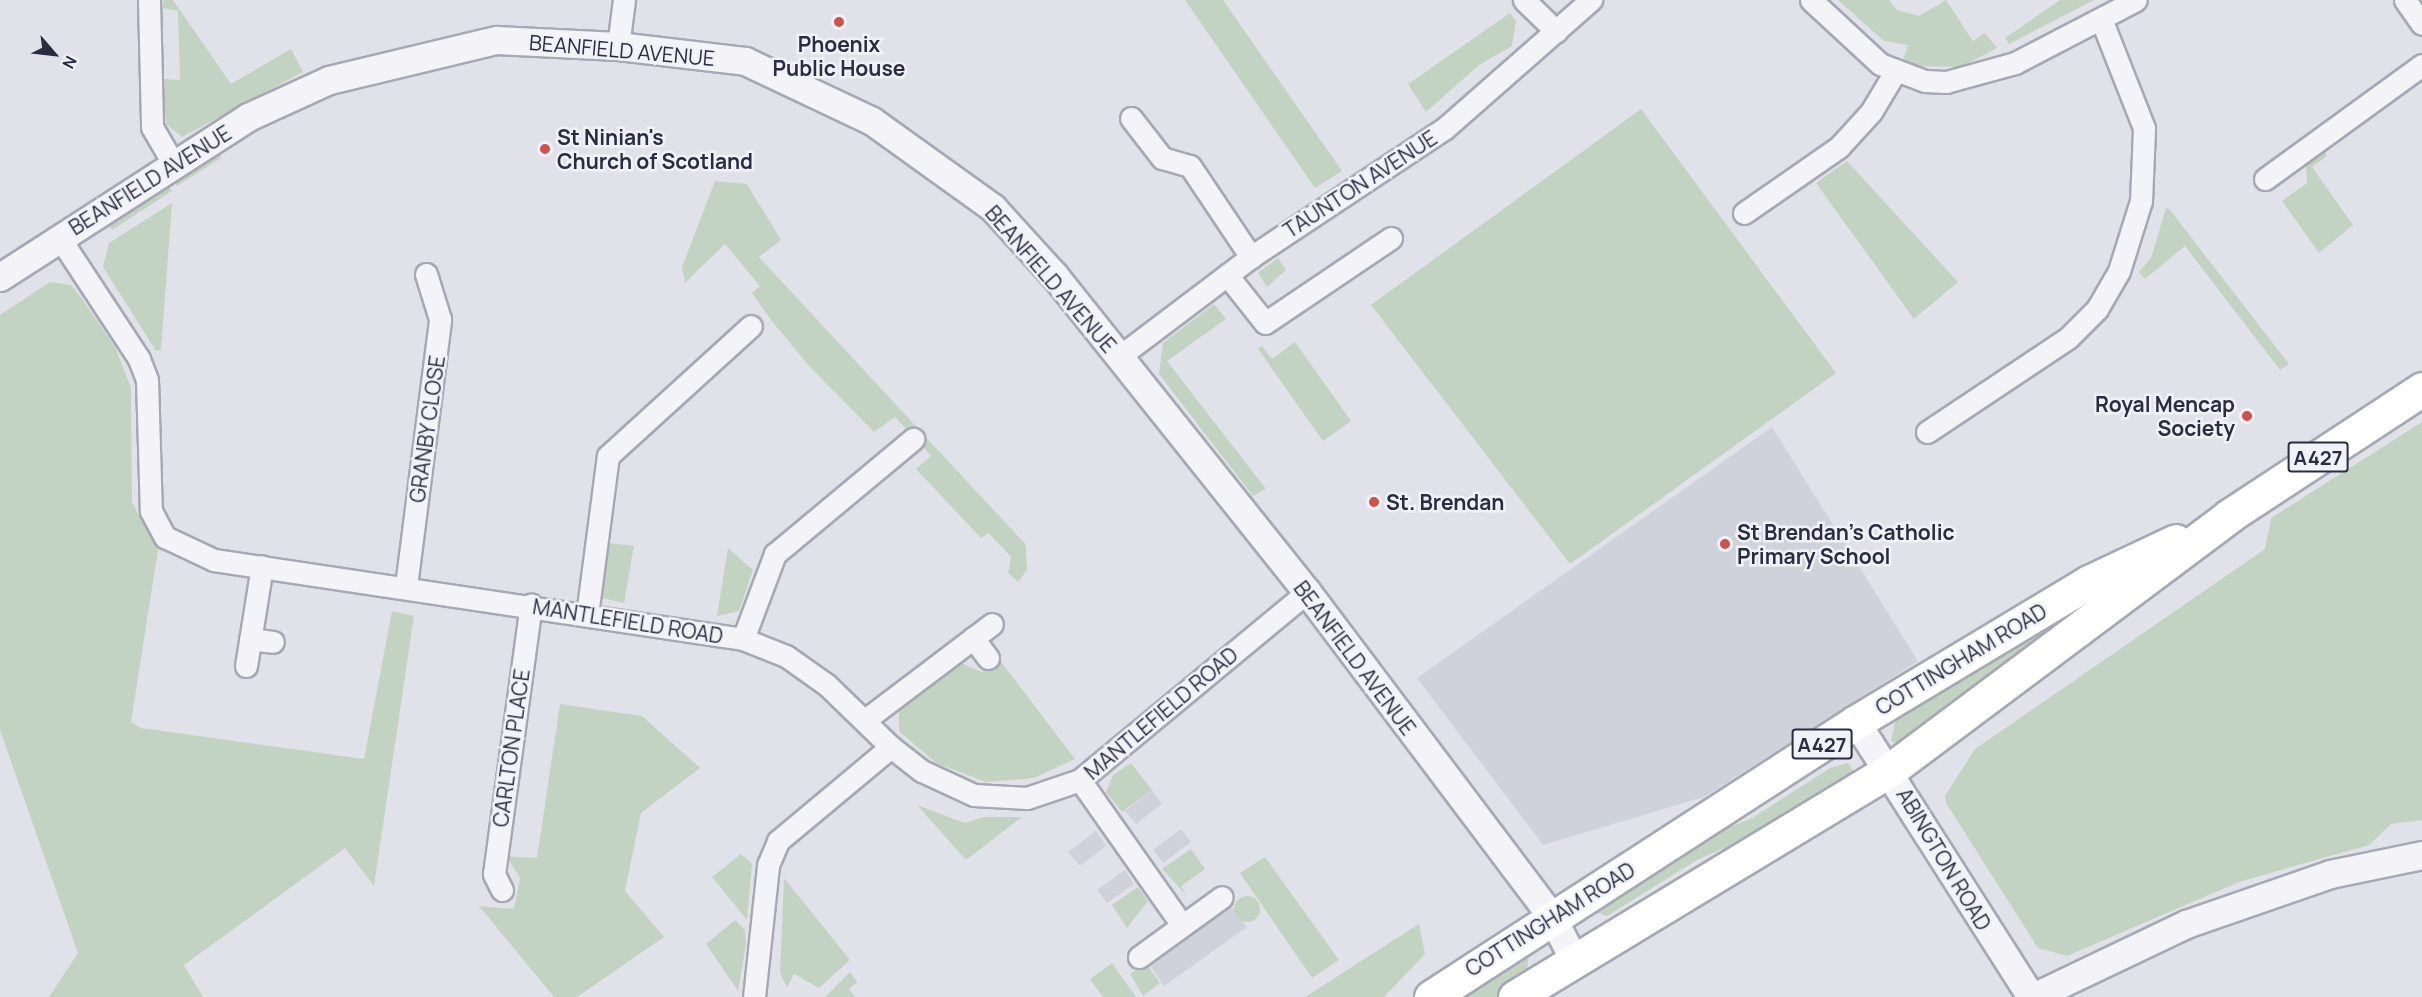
<!DOCTYPE html>
<style>
body{margin:0}
#map{position:relative;width:2422px;height:997px;overflow:hidden;background:#e1e2e9;font-family:Manrope,sans-serif}
div>[style]{position:absolute}
.built>*{inset:0;background:#cfd1db}
.green>*{inset:0;background:#c3d3c2}
.round{border-radius:50%}
.roads{filter:drop-shadow(2px 0 #a6a8b3) drop-shadow(-2px 0 #a6a8b3) drop-shadow(0 2px #a6a8b3) drop-shadow(0 -2px #a6a8b3)}
.minor>*{height:21px;margin:-10.5px;padding:0 10.5px;transform-origin:10.5px;border-radius:10.5px;background:#f4f4f8}
.tertiary>*{height:27px;margin:-13.5px;padding:0 13.5px;transform-origin:13.5px;border-radius:13.5px;background:#f4f4f8}
.trunk>*{height:33px;margin:-16.5px;padding:0 16.5px;transform-origin:16.5px;border-radius:16.5px;background:#fff}
.dots>*{width:16px;height:16px;translate:-50% -50%;box-sizing:border-box;border:3px solid #f1f2f7;border-radius:50%}
span{translate:-50% -50%;white-space:nowrap;text-align:center;line-height:1.15;-webkit-text-stroke:5px #f1f2f7;paint-order:stroke}
.shield-label span{padding:2px 4px;background:#f1f2f7;border:2px solid;border-radius:4px;-webkit-text-stroke-width:0}
.shield-label{font-size:20px;color:#2a2d41;font-weight:700}
.poi-label{font-size:21px;color:#2a2d41;font-weight:700}
.left{translate:0 -50%;text-align:left}
.right{translate:-100% -50%;text-align:right}
.street-label{font-size:21px;color:#2a2d41}
.north{position:absolute;left:24px;top:24px;width:60px;height:60px;-webkit-text-stroke:4px #f1f2f7;paint-order:stroke;rotate:118deg;font-size:16px;font-weight:700;line-height:24px;text-align:center;color:#2a2d41}
.north::after{content:'';display:block;margin:auto;width:21px;height:27px;background:#2a2d41;clip-path:polygon(50% 0,100% 100%,50% 72%,0 100%)}
</style>
<div id="map">
<div class="built">
<div style="clip-path:polygon(1772px 427px,1918px 661px,1704px 797px,1543px 845px,1417px 678px)"></div>
<div style="clip-path:polygon(1152px 790px,1162px 804px,1136px 824px,1125px 811px)"></div>
<div style="clip-path:polygon(1181px 829px,1191px 842px,1163px 863px,1153px 850px)"></div>
<div style="clip-path:polygon(1096px 831px,1106px 846px,1080px 866px,1068px 852px)"></div>
<div style="clip-path:polygon(1125px 870px,1134px 884px,1107px 903px,1097px 890px)"></div>
<div style="clip-path:polygon(1230px 904px,1247px 927px,1164px 986px,1147px 961px)"></div>
</div>
<div class="green">
<div style="clip-path:polygon(163px 0,173px 0,231px 84px,291px 49px,303px 72px,182px 137px,166px 124px,163px 79px,180px 80px,178px 11px,163px 8px)"></div>
<div style="clip-path:polygon(1185px 0,1223px 0,1342px 171px,1315px 188px)"></div>
<div style="clip-path:polygon(1838px 0,1889px 0,1897px 10px,1919px 16px,1946px 0,1973px 41px,1985px 33px,1997px 48px,1961px 67px,1914px 66px,1903px 60px,1908px 45px,1884px 41px)"></div>
<div style="clip-path:polygon(2060px 0,2094px 0,2009px 44px,2005px 38px)"></div>
<div style="clip-path:polygon(1510px 13px,1516px 21px,1512px 46px,1479px 65px,1426px 112px,1408px 84px)"></div>
<div style="clip-path:polygon(1641px 109px,1836px 373px,1570px 564px,1371px 305px)"></div>
<div style="clip-path:polygon(217px 151px,221px 158px,177px 186px,173px 179px)"></div>
<div style="clip-path:polygon(2324px 151px,2327px 156px,2312px 167px,2353px 225px,2319px 253px,2282px 201px,2307px 183px,2306px 165px)"></div>
<div style="clip-path:polygon(1847px 161px,1958px 282px,1914px 319px,1816px 183px)"></div>
<div style="clip-path:polygon(715px 181px,747px 184px,781px 240px,759px 257px,1026px 545px,1027px 570px,1018px 582px,1008px 573px,1011px 557px,1000px 545px,988px 533px,981px 538px,916px 469px,931px 456px,895px 417px,874px 432px,809px 366px,771px 320px,752px 293px,760px 286px,725px 244px,685px 283px,682px 267px)"></div>
<div style="clip-path:polygon(167px 184px,172px 191px,112px 230px,107px 222px)"></div>
<div style="clip-path:polygon(172px 203px,161px 350px,156px 351px,103px 267px,109px 243px)"></div>
<div style="clip-path:polygon(2166px 208px,2170px 210px,2289px 364px,2280px 370px,2185px 246px,2145px 279px,2139px 272px,2151px 258px)"></div>
<div style="clip-path:polygon(1278px 258px,1286px 270px,1267px 287px,1258px 273px)"></div>
<div style="clip-path:polygon(50px 282px,71px 285px,82px 299px,115px 347px,131px 388px,132px 502px,158px 550px,131px 722px,141px 728px,364px 759px,392px 611px,414px 616px,374px 886px,345px 848px,184px 965px,203px 997px,49px 997px,78px 953px,0 730px,0 315px)"></div>
<div style="clip-path:polygon(1214px 304px,1226px 319px,1167px 361px,1266px 489px,1253px 496px,1159px 374px,1163px 343px)"></div>
<div style="clip-path:polygon(1295px 342px,1351px 421px,1323px 441px,1258px 349px,1262px 346px,1272px 359px)"></div>
<div style="clip-path:polygon(2422px 422px,2422px 820px,2391px 824px,2369px 845px,2239px 882px,2067px 956px,2038px 948px,1946px 803px,1945px 796px,1975px 749px,2265px 549px,2271px 518px)"></div>
<div style="clip-path:polygon(609px 543px,634px 546px,624px 603px,602px 598px)"></div>
<div style="clip-path:polygon(728px 548px,753px 570px,739px 611px,717px 616px)"></div>
<div style="clip-path:polygon(2081px 610px,1899px 744px,1891px 741px,1896px 718px,1909px 706px)"></div>
<div style="clip-path:polygon(999px 659px,1075px 759px,1034px 778px,986px 782px,936px 763px,899px 731px,899px 708px,959px 662px,982px 672px)"></div>
<div style="clip-path:polygon(560px 704px,642px 716px,700px 768px,641px 813px,625px 891px,664px 937px,577px 997px,554px 997px,479px 906px,514px 909px,520px 878px,506px 856px,537px 858px)"></div>
<div style="clip-path:polygon(1131px 763px,1152px 790px,1122px 812px,1106px 792px,1113px 775px)"></div>
<div style="clip-path:polygon(1848px 763px,1854px 772px,1754px 835px,1697px 860px,1607px 916px,1591px 911px,1698px 840px,1752px 818px,1830px 768px)"></div>
<div style="clip-path:polygon(917px 805px,965px 823px,984px 817px,1022px 817px,966px 860px)"></div>
<div style="clip-path:polygon(1191px 849px,1205px 869px,1181px 886px,1187px 896px,1162px 869px)"></div>
<div style="clip-path:polygon(741px 854px,752px 864px,747px 920px,712px 877px)"></div>
<div style="clip-path:polygon(1265px 857px,1339px 960px,1312px 978px,1240px 873px)"></div>
<div style="clip-path:polygon(784px 878px,850px 960px,819px 988px,794px 974px,787px 987px,780px 973px)"></div>
<div style="clip-path:polygon(1138px 887px,1148px 901px,1127px 928px,1112px 905px)"></div>
<div class="round" style="left:1234px;top:896px;width:26px;height:26px"></div>
<div style="clip-path:polygon(735px 920px,745px 930px,746px 944px,738px 991px,706px 944px)"></div>
<div style="clip-path:polygon(1419px 924px,1425px 954px,1384px 997px,1305px 997px)"></div>
<div style="clip-path:polygon(1524px 951px,1529px 954px,1526px 978px,1499px 997px,1453px 997px)"></div>
<div style="clip-path:polygon(1112px 963px,1136px 997px,1103px 997px,1090px 979px)"></div>
<div style="clip-path:polygon(1146px 963px,1160px 983px,1143px 996px,1130px 974px)"></div>
<div style="clip-path:polygon(850px 972px,857px 982px,849px 989px,855px 997px,825px 997px)"></div>
</div>
<div class="roads">
<div class="minor">
<div style="left:149px;top:0;width:127px;rotate:88.6deg"></div>
<div style="left:152px;top:127px;width:44px;rotate:59.9deg"></div>
<div style="left:1524px;top:0;width:45px;rotate:44.1deg"></div>
<div style="left:1811px;top:0;width:94px;rotate:42.8deg"></div>
<div style="left:1880px;top:64px;width:48px;rotate:20.7deg"></div>
<div style="left:1925px;top:81px;width:21px;rotate:3deg"></div>
<div style="left:1946px;top:82px;width:72px;rotate:-15.4deg"></div>
<div style="left:2015px;top:63px;width:136px;rotate:-27.5deg"></div>
<div style="left:2405px;top:0;width:29px;rotate:55deg"></div>
<div style="left:618px;top:46px;width:46px;rotate:-82.6deg"></div>
<div style="left:1131px;top:118px;width:51px;rotate:52.2deg"></div>
<div style="left:1162px;top:158px;width:29px;rotate:16deg"></div>
<div style="left:1190px;top:166px;width:110px;rotate:56.2deg"></div>
<div style="left:2265px;top:179px;width:194px;rotate:-36deg"></div>
<div style="left:1744px;top:213px;width:116px;rotate:-34.8deg"></div>
<div style="left:1839px;top:147px;width:47px;rotate:-47.6deg"></div>
<div style="left:1871px;top:112px;width:47px;rotate:-59deg"></div>
<div style="left:59px;top:237px;width:146px;rotate:56.7deg"></div>
<div style="left:139px;top:359px;width:22px;rotate:69deg"></div>
<div style="left:147px;top:380px;width:131px;rotate:88.3deg"></div>
<div style="left:151px;top:511px;width:30px;rotate:62deg"></div>
<div style="left:165px;top:537px;width:54px;rotate:25.1deg"></div>
<div style="left:214px;top:560px;width:535px;rotate:8.49deg"></div>
<div style="left:743px;top:639px;width:46px;rotate:21.6deg"></div>
<div style="left:786px;top:656px;width:50px;rotate:35.3deg"></div>
<div style="left:827px;top:685px;width:89px;rotate:44.1deg"></div>
<div style="left:891px;top:747px;width:39px;rotate:38deg"></div>
<div style="left:922px;top:771px;width:57px;rotate:24.8deg"></div>
<div style="left:974px;top:795px;width:53px;rotate:3.2deg"></div>
<div style="left:1027px;top:798px;width:56px;rotate:-18.8deg"></div>
<div style="left:1080px;top:780px;width:295px;rotate:-39.6deg"></div>
<div style="left:1227px;top:275px;width:61px;rotate:51.6deg"></div>
<div style="left:1265px;top:323px;width:152px;rotate:-34deg"></div>
<div style="left:1120px;top:356px;width:164px;rotate:-37.1deg"></div>
<div style="left:1251px;top:257px;width:232px;rotate:-33.6deg"></div>
<div style="left:1444px;top:129px;width:196px;rotate:-41.3deg"></div>
<div style="left:1927px;top:432px;width:169px;rotate:-33.7deg"></div>
<div style="left:2068px;top:338px;width:41px;rotate:-45deg"></div>
<div style="left:2097px;top:309px;width:44px;rotate:-59.9deg"></div>
<div style="left:2119px;top:271px;width:73px;rotate:-72.6deg"></div>
<div style="left:2141px;top:201px;width:73px;rotate:-87.6deg"></div>
<div style="left:2144px;top:128px;width:117px;rotate:-111.5deg"></div>
<div style="left:406px;top:586px;width:269px;rotate:-82.7deg"></div>
<div style="left:440px;top:319px;width:47px;rotate:-107.3deg"></div>
<div style="left:587px;top:615px;width:160px;rotate:-82.5deg"></div>
<div style="left:608px;top:456px;width:193px;rotate:-42.3deg"></div>
<div style="left:973px;top:638px;width:25px;rotate:53deg"></div>
<div style="left:250px;top:639px;width:23px;rotate:7deg"></div>
<div style="left:743px;top:639px;width:91px;rotate:-69.4deg"></div>
<div style="left:775px;top:554px;width:180px;rotate:-39.8deg"></div>
<div style="left:246px;top:666px;width:101px;rotate:-80.9deg"></div>
<div style="left:865px;top:720px;width:159px;rotate:-37.1deg"></div>
<div style="left:1080px;top:780px;width:177px;rotate:54.9deg"></div>
<div style="left:502px;top:890px;width:18px;rotate:-117deg"></div>
<div style="left:494px;top:874px;width:272px;rotate:-82.2deg"></div>
<div style="left:1139px;top:957px;width:102px;rotate:-35.9deg"></div>
<div style="left:754px;top:997px;width:133px;rotate:-83.9deg"></div>
<div style="left:768px;top:865px;width:26px;rotate:-67deg"></div>
<div style="left:778px;top:841px;width:147px;rotate:-39.8deg"></div>
</div>
<div class="tertiary">
<div style="left:0;top:277px;width:295px;rotate:-32.8deg"></div>
<div style="left:248px;top:117px;width:89px;rotate:-24.6deg"></div>
<div style="left:329px;top:80px;width:172px;rotate:-13.5deg"></div>
<div style="left:496px;top:40px;width:122px;rotate:2.8deg"></div>
<div style="left:618px;top:46px;width:128px;rotate:6.7deg"></div>
<div style="left:745px;top:61px;width:140px;rotate:25.3deg"></div>
<div style="left:872px;top:121px;width:149px;rotate:35.7deg"></div>
<div style="left:993px;top:208px;width:91px;rotate:47.7deg"></div>
<div style="left:1054px;top:275px;width:406px;rotate:51.4deg"></div>
<div style="left:1307px;top:592px;width:409px;rotate:53deg"></div>
<div style="left:1553px;top:919px;width:48px;rotate:62.9deg"></div>
<div style="left:1856px;top:722px;width:326px;rotate:57.5deg"></div>
<div style="left:2033px;top:997px;width:170px;rotate:-25.5deg"></div>
<div style="left:2186px;top:924px;width:152px;rotate:-19.1deg"></div>
<div style="left:2330px;top:874px;width:94px;rotate:-11.7deg"></div>
</div>
<div class="trunk">
<div style="left:1431px;top:997px;width:506px;rotate:-32.91deg"></div>
<div style="left:1856px;top:722px;width:270px;rotate:-31deg"></div>
<div style="left:2087px;top:583px;width:98px;rotate:-25.3deg"></div>
<div style="left:1515px;top:997px;width:438px;rotate:-31.2deg"></div>
<div style="left:1890px;top:770px;width:424px;rotate:-36.8deg"></div>
<div style="left:2229px;top:516px;width:231px;rotate:-33.3deg"></div>
</div>
</div>
<div class="dots">
<div style="left:839px;top:22px;background:#cb5349"></div>
<div style="left:545px;top:149px;background:#cb5349"></div>
<div style="left:2247px;top:416px;background:#cb5349"></div>
<div style="left:1374px;top:502px;background:#cb5349"></div>
<div style="left:1725px;top:544px;background:#cb5349"></div>
</div>
<div class="shield-label">
<span style="left:2318px;top:457px">A427</span>
<span style="left:1822px;top:744px">A427</span>
</div>
<div class="poi-label">
<span style="left:839px;top:56px">Phoenix<br>Public House</span>
<span class="left" style="left:557px;top:149px">St Ninian's<br>Church of Scotland</span>
<span class="right" style="left:2235px;top:416px">Royal Mencap<br>Society</span>
<span class="left" style="left:1386px;top:502px">St. Brendan</span>
<span class="left" style="left:1737px;top:544px">St Brendan's Catholic<br>Primary School</span>
</div>
<div class="street-label">
<span style="left:622px;top:50px;rotate:5deg">BEANFIELD AVENUE</span>
<span style="left:150px;top:180px;rotate:-32deg">BEANFIELD AVENUE</span>
<span style="left:1360px;top:184px;rotate:-33deg">TAUNTON AVENUE</span>
<span style="left:1051px;top:279px;rotate:49deg">BEANFIELD AVENUE</span>
<span style="left:427px;top:429px;rotate:-82deg">GRANBY CLOSE</span>
<span style="left:628px;top:621px;rotate:9deg">MANTLEFIELD ROAD</span>
<span style="left:1355px;top:658px;rotate:53deg">BEANFIELD AVENUE</span>
<span style="left:1961px;top:659px;rotate:-31deg">COTTINGHAM ROAD</span>
<span style="left:1161px;top:713px;rotate:-40deg">MANTLEFIELD ROAD</span>
<span style="left:511px;top:748px;rotate:-82deg">CARLTON PLACE</span>
<span style="left:1944px;top:859px;rotate:59deg">ABINGTON ROAD</span>
<span style="left:1550px;top:919px;rotate:-32deg">COTTINGHAM ROAD</span>
</div>
<div class="north">N</div>
</div>
